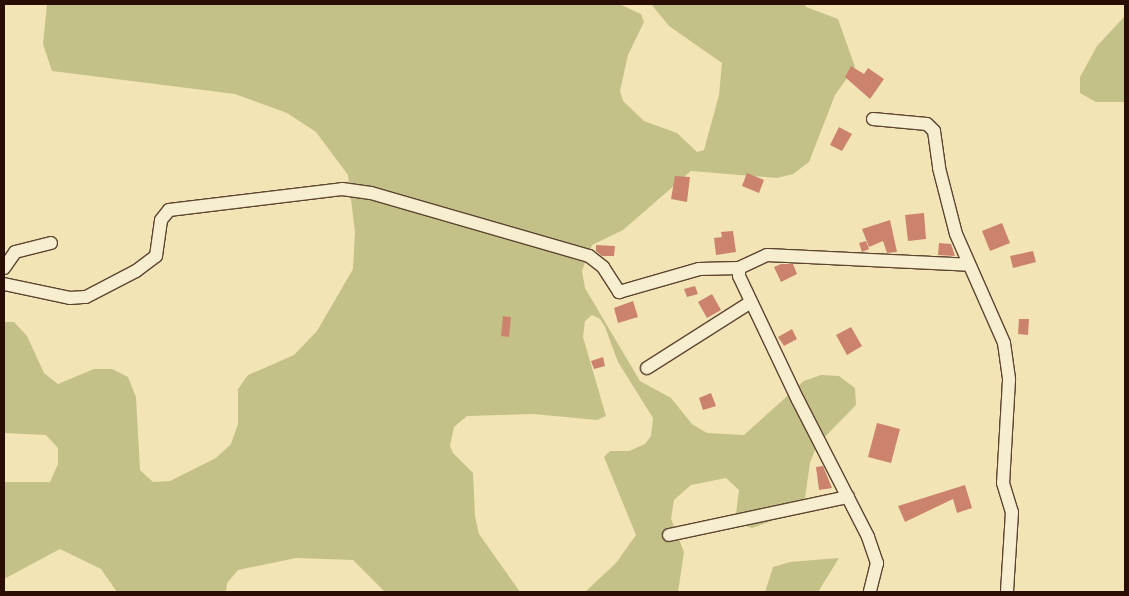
<!DOCTYPE html>
<style>
body{margin:0}
#map{position:relative;width:1129px;height:596px;overflow:hidden;background:#f3e4b5;font-family:"IM FELL Double Pica",serif}
div>[style]{position:absolute}
.green>*{inset:0;background:#c3c188}
.building>*{inset:0;background:#cc836e}
.roads{filter:drop-shadow(1px 0 #5d4430) drop-shadow(-1px 0 #5d4430) drop-shadow(0 1px #5d4430) drop-shadow(0 -1px #5d4430)}
.minor>*{height:12px;margin:-6px;padding:0 6px;transform-origin:6px;border-radius:6px;background:#f7edcf}
span{translate:-50% -50%;white-space:nowrap;text-align:center;line-height:1.15;-webkit-text-stroke:4.5px #f7edcf;paint-order:stroke}
.frame{position:absolute;inset:0;border:5px solid #2b0e03;pointer-events:none}
</style>
<div id="map">
<div class="green">
<div style="clip-path:polygon(47px 4px,619px 4px,641px 14px,644px 22px,628px 55px,620px 91px,623px 101px,644px 121px,677px 133px,697px 152px,704px 150px,719px 95px,722px 63px,669px 26px,651px 4px,805px 4px,806px 7px,838px 19px,855px 67px,835px 95px,809px 162px,793px 174px,777px 178px,691px 171px,623px 230px,592px 245px,582px 271px,585px 288px,640px 381px,671px 398px,692px 424px,707px 433px,744px 435px,804px 381px,821px 375px,839px 376px,855px 388px,856px 405px,817px 445px,810px 463px,805px 498px,769px 522px,752px 528px,735px 522px,739px 490px,726px 478px,691px 485px,674px 500px,671px 519px,684px 552px,678px 592px,585px 592px,616px 563px,636px 535px,604px 457px,610px 451px,629px 451px,645px 444px,651px 436px,653px 418px,618px 362px,605px 327px,600px 319px,592px 315px,585px 321px,583px 337px,606px 416px,597px 420px,533px 414px,467px 416px,454px 427px,450px 446px,453px 453px,473px 473px,475px 516px,479px 534px,520px 592px,385px 592px,353px 560px,296px 558px,238px 570px,227px 583px,226px 592px,117px 592px,101px 569px,60px 549px,4px 579px,4px 482px,50px 482px,58px 464px,58px 448px,46px 435px,4px 433px,4px 322px,14px 322px,27px 336px,44px 373px,58px 384px,94px 369px,112px 369px,128px 377px,136px 397px,140px 470px,153px 482px,170px 481px,216px 458px,231px 444px,238px 424px,238px 389px,248px 375px,294px 355px,317px 331px,353px 269px,355px 232px,348px 175px,316px 132px,287px 113px,235px 94px,52px 71px,43px 44px)"></div>
<div style="clip-path:polygon(1125px 16px,1125px 102px,1096px 102px,1080px 93px,1080px 77px,1097px 46px)"></div>
<div style="clip-path:polygon(839px 558px,818px 592px,765px 592px,773px 567px,790px 562px)"></div>
</div>
<div class="building">
<div style="clip-path:polygon(851px 66px,864px 74px,868px 68px,884px 79px,870px 99px,845px 77px)"></div>
<div style="clip-path:polygon(839px 127px,852px 134px,842px 151px,830px 145px)"></div>
<div style="clip-path:polygon(747px 173px,764px 180px,759px 193px,742px 186px)"></div>
<div style="clip-path:polygon(675px 176px,690px 177px,687px 202px,671px 199px)"></div>
<div style="clip-path:polygon(924px 213px,926px 239px,908px 241px,905px 215px)"></div>
<div style="clip-path:polygon(890px 220px,897px 252px,887px 253px,883px 241px,869px 247px,862px 229px)"></div>
<div style="clip-path:polygon(1002px 223px,1010px 243px,990px 251px,982px 231px)"></div>
<div style="clip-path:polygon(733px 231px,736px 252px,716px 255px,714px 238px,722px 237px,721px 232px)"></div>
<div style="clip-path:polygon(866px 241px,869px 249px,862px 252px,859px 243px)"></div>
<div style="clip-path:polygon(939px 243px,951px 244px,955px 256px,938px 255px)"></div>
<div style="clip-path:polygon(596px 245px,615px 246px,614px 256px,602px 256px,596px 251px)"></div>
<div style="clip-path:polygon(1033px 251px,1036px 262px,1013px 268px,1010px 256px)"></div>
<div style="clip-path:polygon(781px 264px,793px 264px,797px 274px,781px 282px,774px 267px)"></div>
<div style="clip-path:polygon(695px 286px,698px 294px,687px 297px,684px 289px)"></div>
<div style="clip-path:polygon(712px 294px,721px 310px,707px 318px,698px 302px)"></div>
<div style="clip-path:polygon(633px 301px,638px 317px,618px 323px,614px 308px)"></div>
<div style="clip-path:polygon(503px 316px,511px 317px,509px 337px,501px 336px)"></div>
<div style="clip-path:polygon(1019px 319px,1029px 319px,1028px 335px,1018px 334px)"></div>
<div style="clip-path:polygon(851px 327px,862px 346px,847px 355px,836px 335px)"></div>
<div style="clip-path:polygon(792px 329px,797px 339px,784px 346px,778px 337px)"></div>
<div style="clip-path:polygon(603px 357px,605px 366px,594px 369px,591px 361px)"></div>
<div style="clip-path:polygon(711px 393px,716px 406px,703px 410px,699px 398px)"></div>
<div style="clip-path:polygon(877px 423px,900px 429px,891px 463px,868px 457px)"></div>
<div style="clip-path:polygon(823px 466px,832px 488px,819px 490px,816px 467px)"></div>
<div style="clip-path:polygon(965px 485px,972px 508px,957px 513px,953px 499px,905px 522px,898px 506px)"></div>
</div>
<div class="roads">
<div class="minor">
<div style="left:873px;top:119px;width:54px;rotate:5.3deg"></div>
<div style="left:927px;top:124px;width:10px;rotate:45deg"></div>
<div style="left:934px;top:131px;width:37px;rotate:82deg"></div>
<div style="left:939px;top:168px;width:68px;rotate:75.6deg"></div>
<div style="left:956px;top:234px;width:119px;rotate:66.2deg"></div>
<div style="left:1004px;top:343px;width:37px;rotate:82deg"></div>
<div style="left:1009px;top:380px;width:103px;rotate:93.3deg"></div>
<div style="left:1003px;top:483px;width:30px;rotate:73deg"></div>
<div style="left:1012px;top:512px;width:80px;rotate:93.6deg"></div>
<div style="left:4px;top:268px;width:19px;rotate:-55deg"></div>
<div style="left:15px;top:252px;width:37px;rotate:-14deg"></div>
<div style="left:739px;top:268px;width:8px;rotate:90deg"></div>
<div style="left:739px;top:276px;width:137px;rotate:64.6deg"></div>
<div style="left:798px;top:400px;width:154px;rotate:62.9deg"></div>
<div style="left:868px;top:537px;width:28px;rotate:71deg"></div>
<div style="left:877px;top:563px;width:30px;rotate:104deg"></div>
<div style="left:4px;top:284px;width:67px;rotate:12deg"></div>
<div style="left:70px;top:298px;width:16px;rotate:-4deg"></div>
<div style="left:86px;top:297px;width:56px;rotate:-27.5deg"></div>
<div style="left:136px;top:271px;width:25px;rotate:-37deg"></div>
<div style="left:156px;top:256px;width:36px;rotate:-82deg"></div>
<div style="left:161px;top:220px;width:13px;rotate:-51deg"></div>
<div style="left:169px;top:210px;width:174px;rotate:-6.9deg"></div>
<div style="left:342px;top:189px;width:29px;rotate:8deg"></div>
<div style="left:371px;top:193px;width:227px;rotate:16.1deg"></div>
<div style="left:589px;top:256px;width:18px;rotate:38deg"></div>
<div style="left:603px;top:267px;width:30px;rotate:57deg"></div>
<div style="left:619px;top:292px;width:83px;rotate:-16deg"></div>
<div style="left:699px;top:269px;width:40px;rotate:-1.4deg"></div>
<div style="left:739px;top:268px;width:31px;rotate:-25deg"></div>
<div style="left:767px;top:255px;width:202px;rotate:2.8deg"></div>
<div style="left:647px;top:368px;width:123px;rotate:-32.4deg"></div>
<div style="left:669px;top:535px;width:183px;rotate:-12deg"></div>
</div>
</div>
<div class="frame"></div>
</div>
